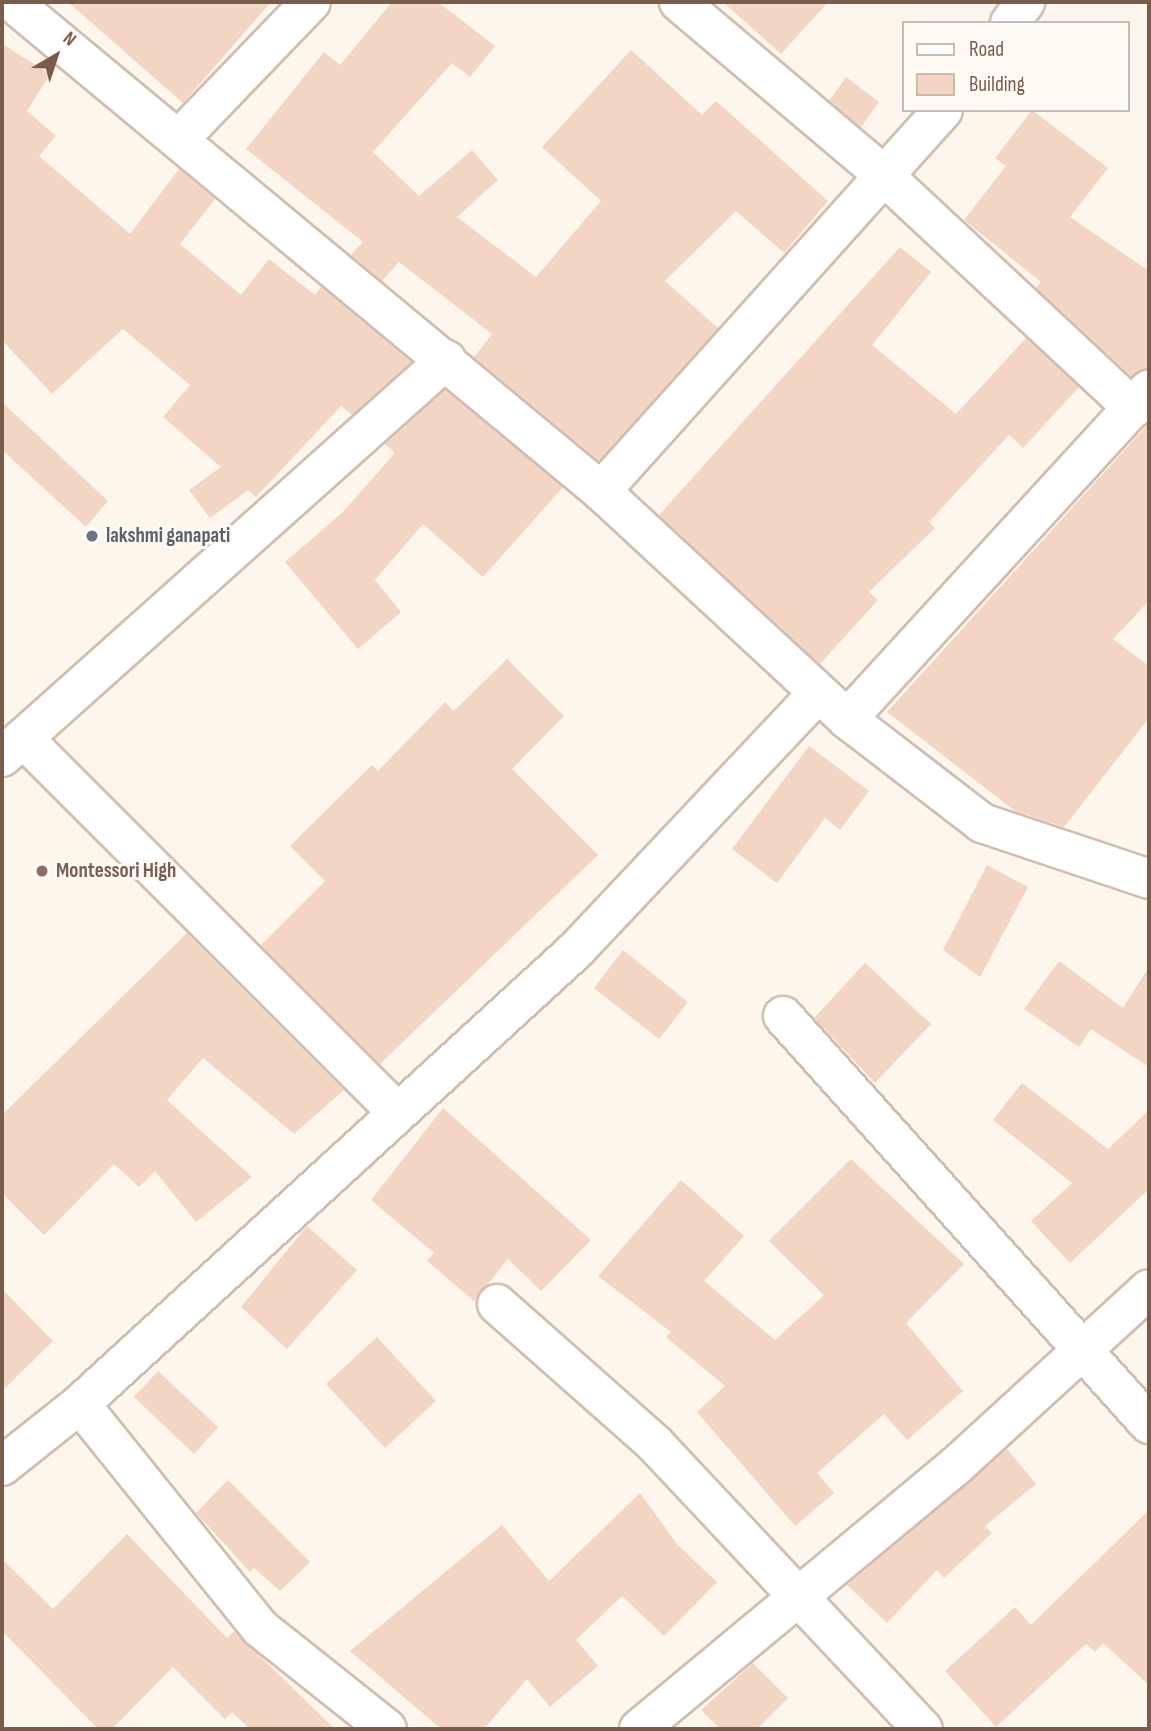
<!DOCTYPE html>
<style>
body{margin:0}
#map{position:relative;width:1151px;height:1731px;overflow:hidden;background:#fdf6ec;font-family:"Sofia Sans Condensed",sans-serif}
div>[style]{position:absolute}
.building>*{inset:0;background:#f3d5c3}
.roads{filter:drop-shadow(2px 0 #d1beb0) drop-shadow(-2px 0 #d1beb0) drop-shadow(0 2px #d1beb0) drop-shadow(0 -2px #d1beb0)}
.street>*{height:38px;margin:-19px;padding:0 19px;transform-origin:19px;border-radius:19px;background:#fff}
.dots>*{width:19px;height:19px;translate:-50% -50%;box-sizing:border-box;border:4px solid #fffaf3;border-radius:50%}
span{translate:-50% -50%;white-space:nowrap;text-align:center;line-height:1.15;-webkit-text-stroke:6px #fffaf3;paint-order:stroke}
.worship-label{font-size:21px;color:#5b616d;font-weight:700}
.left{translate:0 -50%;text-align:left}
.education-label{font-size:21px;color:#785e54;font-weight:700}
.frame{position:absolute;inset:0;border:4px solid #7a5c4d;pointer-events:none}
.legend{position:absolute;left:902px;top:21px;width:228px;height:91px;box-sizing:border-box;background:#fffaf3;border:2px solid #cabbb1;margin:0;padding:9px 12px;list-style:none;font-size:21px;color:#7a5c4d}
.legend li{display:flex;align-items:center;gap:14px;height:35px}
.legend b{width:35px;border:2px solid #cabbb1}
.north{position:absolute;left:21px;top:21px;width:70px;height:70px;-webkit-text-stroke:5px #fffaf3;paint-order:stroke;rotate:39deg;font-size:19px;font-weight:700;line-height:28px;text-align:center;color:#7a5c4d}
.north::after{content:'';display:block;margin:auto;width:24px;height:32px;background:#7a5c4d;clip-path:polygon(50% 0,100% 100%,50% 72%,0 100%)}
</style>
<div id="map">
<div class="building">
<div style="clip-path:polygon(68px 2px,271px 2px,183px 103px)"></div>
<div style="clip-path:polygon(392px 2px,438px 2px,495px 46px,470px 77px,452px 63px,373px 152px,419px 196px,472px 150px,498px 180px,457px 217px,536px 277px,601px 201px,542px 147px,631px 50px,702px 115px,716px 101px,828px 201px,784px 253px,736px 211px,665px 281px,718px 328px,599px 461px,474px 357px,492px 334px,399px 262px,382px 281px,351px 255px,363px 242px,246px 149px,324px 52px,340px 65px)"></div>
<div style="clip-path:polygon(723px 2px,828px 2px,781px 54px)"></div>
<div style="clip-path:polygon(2px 44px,50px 74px,27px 111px,56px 136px,39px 156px,130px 234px,179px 169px,215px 199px,180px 244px,241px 295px,269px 259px,315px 295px,321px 287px,411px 362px,352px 415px,341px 406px,256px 497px,248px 490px,210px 518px,189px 490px,221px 467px,163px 417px,190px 385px,123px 329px,52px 394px,2px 340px)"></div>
<div style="clip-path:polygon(846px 77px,879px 102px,861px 127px,829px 101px)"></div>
<div style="clip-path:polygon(1032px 110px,1108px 168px,1070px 217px,1149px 271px,1149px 368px,1131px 376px,1036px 288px,1041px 282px,964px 220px,1006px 166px,995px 158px)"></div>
<div style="clip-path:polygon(900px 247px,931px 272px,872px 345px,956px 414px,1026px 338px,1079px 387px,1023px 448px,1009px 435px,929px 522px,935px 528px,869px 592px,878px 600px,820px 664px,659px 515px)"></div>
<div style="clip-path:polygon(445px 390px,563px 487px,483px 577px,423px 524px,375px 580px,401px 612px,358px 649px,285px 562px,343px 512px,395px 453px,385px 444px)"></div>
<div style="clip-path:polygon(2px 402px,108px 501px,86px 527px,2px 450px)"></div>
<div style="clip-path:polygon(1149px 423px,1149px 601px,1113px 639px,1149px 666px,1149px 718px,1064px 827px,1015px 811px,887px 712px)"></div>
<div style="clip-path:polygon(507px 659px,564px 716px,512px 769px,598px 855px,380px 1064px,261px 945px,325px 881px,290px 846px,372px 765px,378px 771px,445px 702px,454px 711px)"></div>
<div style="clip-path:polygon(809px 746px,869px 791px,840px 830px,825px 818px,777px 883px,732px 849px)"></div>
<div style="clip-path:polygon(987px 865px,1028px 887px,980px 977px,943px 950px)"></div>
<div style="clip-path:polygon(187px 933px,344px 1090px,294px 1134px,203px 1058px,167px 1100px,252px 1177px,196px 1222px,155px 1171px,139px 1187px,114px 1164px,44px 1235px,2px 1193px,2px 1115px)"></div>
<div style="clip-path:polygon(623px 950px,688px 1002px,659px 1039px,594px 988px)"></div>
<div style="clip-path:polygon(1059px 961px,1123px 1008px,1149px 967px,1149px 1067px,1091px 1029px,1079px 1047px,1024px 1009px)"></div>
<div style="clip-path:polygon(865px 963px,931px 1024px,875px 1083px,814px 1018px)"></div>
<div style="clip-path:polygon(1022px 1083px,1108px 1149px,1149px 1110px,1149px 1189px,1070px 1263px,1031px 1221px,1072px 1183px,993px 1120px)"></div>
<div style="clip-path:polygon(443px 1108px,591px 1240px,541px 1291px,508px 1259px,474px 1301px,427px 1261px,434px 1253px,371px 1200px)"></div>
<div style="clip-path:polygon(851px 1159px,964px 1264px,906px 1323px,963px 1391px,907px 1440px,884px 1414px,817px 1473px,834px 1493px,795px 1526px,697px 1412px,725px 1386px,666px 1337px,671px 1332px,598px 1276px,681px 1180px,744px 1236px,704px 1281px,775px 1340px,824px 1295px,769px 1241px)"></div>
<div style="clip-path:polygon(307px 1226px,357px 1270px,287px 1349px,241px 1307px)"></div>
<div style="clip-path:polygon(2px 1289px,53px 1341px,2px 1391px)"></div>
<div style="clip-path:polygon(377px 1337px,436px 1401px,385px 1448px,326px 1384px)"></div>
<div style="clip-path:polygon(158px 1371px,218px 1427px,194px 1454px,134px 1397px)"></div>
<div style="clip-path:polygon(1007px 1449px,1036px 1484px,985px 1526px,992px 1533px,944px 1578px,937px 1570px,887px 1623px,847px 1585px)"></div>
<div style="clip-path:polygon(228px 1480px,310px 1562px,280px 1591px,254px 1568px,250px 1572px,196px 1513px)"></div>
<div style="clip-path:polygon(640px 1493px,677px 1544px,717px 1582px,664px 1636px,622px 1596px,576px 1640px,598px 1666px,550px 1707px,527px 1679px,484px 1729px,441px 1729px,350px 1651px,502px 1525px,549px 1581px)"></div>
<div style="clip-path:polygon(1149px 1510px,1149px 1685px,1103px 1643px,1095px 1652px,1086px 1644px,996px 1727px,945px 1671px,1015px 1607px,1031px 1625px)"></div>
<div style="clip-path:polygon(127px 1534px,227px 1638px,234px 1631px,335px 1729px,250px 1729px,232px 1712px,225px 1719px,173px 1667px,112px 1729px,98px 1729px,2px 1631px,2px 1559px,53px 1609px)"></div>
<div style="clip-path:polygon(753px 1663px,788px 1698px,757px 1729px,720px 1729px,701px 1710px)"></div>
</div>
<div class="roads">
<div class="street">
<div style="left:12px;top:2px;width:766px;rotate:39.7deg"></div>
<div style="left:601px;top:491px;width:335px;rotate:42.8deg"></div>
<div style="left:847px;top:719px;width:170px;rotate:37.6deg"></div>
<div style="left:982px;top:823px;width:176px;rotate:18.5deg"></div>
<div style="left:679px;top:2px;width:265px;rotate:40.2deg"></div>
<div style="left:881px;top:173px;width:345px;rotate:43deg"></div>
<div style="left:1010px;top:23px;width:26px;rotate:-54deg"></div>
<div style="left:180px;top:138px;width:189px;rotate:-46.1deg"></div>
<div style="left:601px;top:491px;width:512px;rotate:-48.09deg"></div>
<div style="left:847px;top:719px;width:447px;rotate:-47.5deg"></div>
<div style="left:23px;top:738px;width:529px;rotate:45deg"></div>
<div style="left:2px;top:757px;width:596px;rotate:-41.8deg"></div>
<div style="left:783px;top:1016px;width:548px;rotate:48.11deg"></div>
<div style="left:497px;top:1304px;width:210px;rotate:41.5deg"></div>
<div style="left:654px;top:1443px;width:393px;rotate:46.8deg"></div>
<div style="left:80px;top:1404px;width:287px;rotate:51.2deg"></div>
<div style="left:260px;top:1628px;width:162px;rotate:38.5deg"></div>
<div style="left:2px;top:1466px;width:100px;rotate:-38.5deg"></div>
<div style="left:80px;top:1404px;width:672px;rotate:-42.47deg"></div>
<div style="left:576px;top:950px;width:353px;rotate:-46.7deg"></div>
<div style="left:639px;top:1729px;width:413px;rotate:-39.7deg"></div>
<div style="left:957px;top:1465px;width:260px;rotate:-42.5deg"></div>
</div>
</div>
<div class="dots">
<div style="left:92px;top:536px;background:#6b7280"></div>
<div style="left:42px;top:871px;background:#8d6e63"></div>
</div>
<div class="worship-label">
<span class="left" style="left:106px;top:536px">lakshmi ganapati</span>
</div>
<div class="education-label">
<span class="left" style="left:56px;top:871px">Montessori High</span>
</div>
<div class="frame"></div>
<ul class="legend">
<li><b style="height:9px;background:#fff"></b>Road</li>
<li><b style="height:19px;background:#f3d5c3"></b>Building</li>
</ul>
<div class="north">N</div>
</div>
